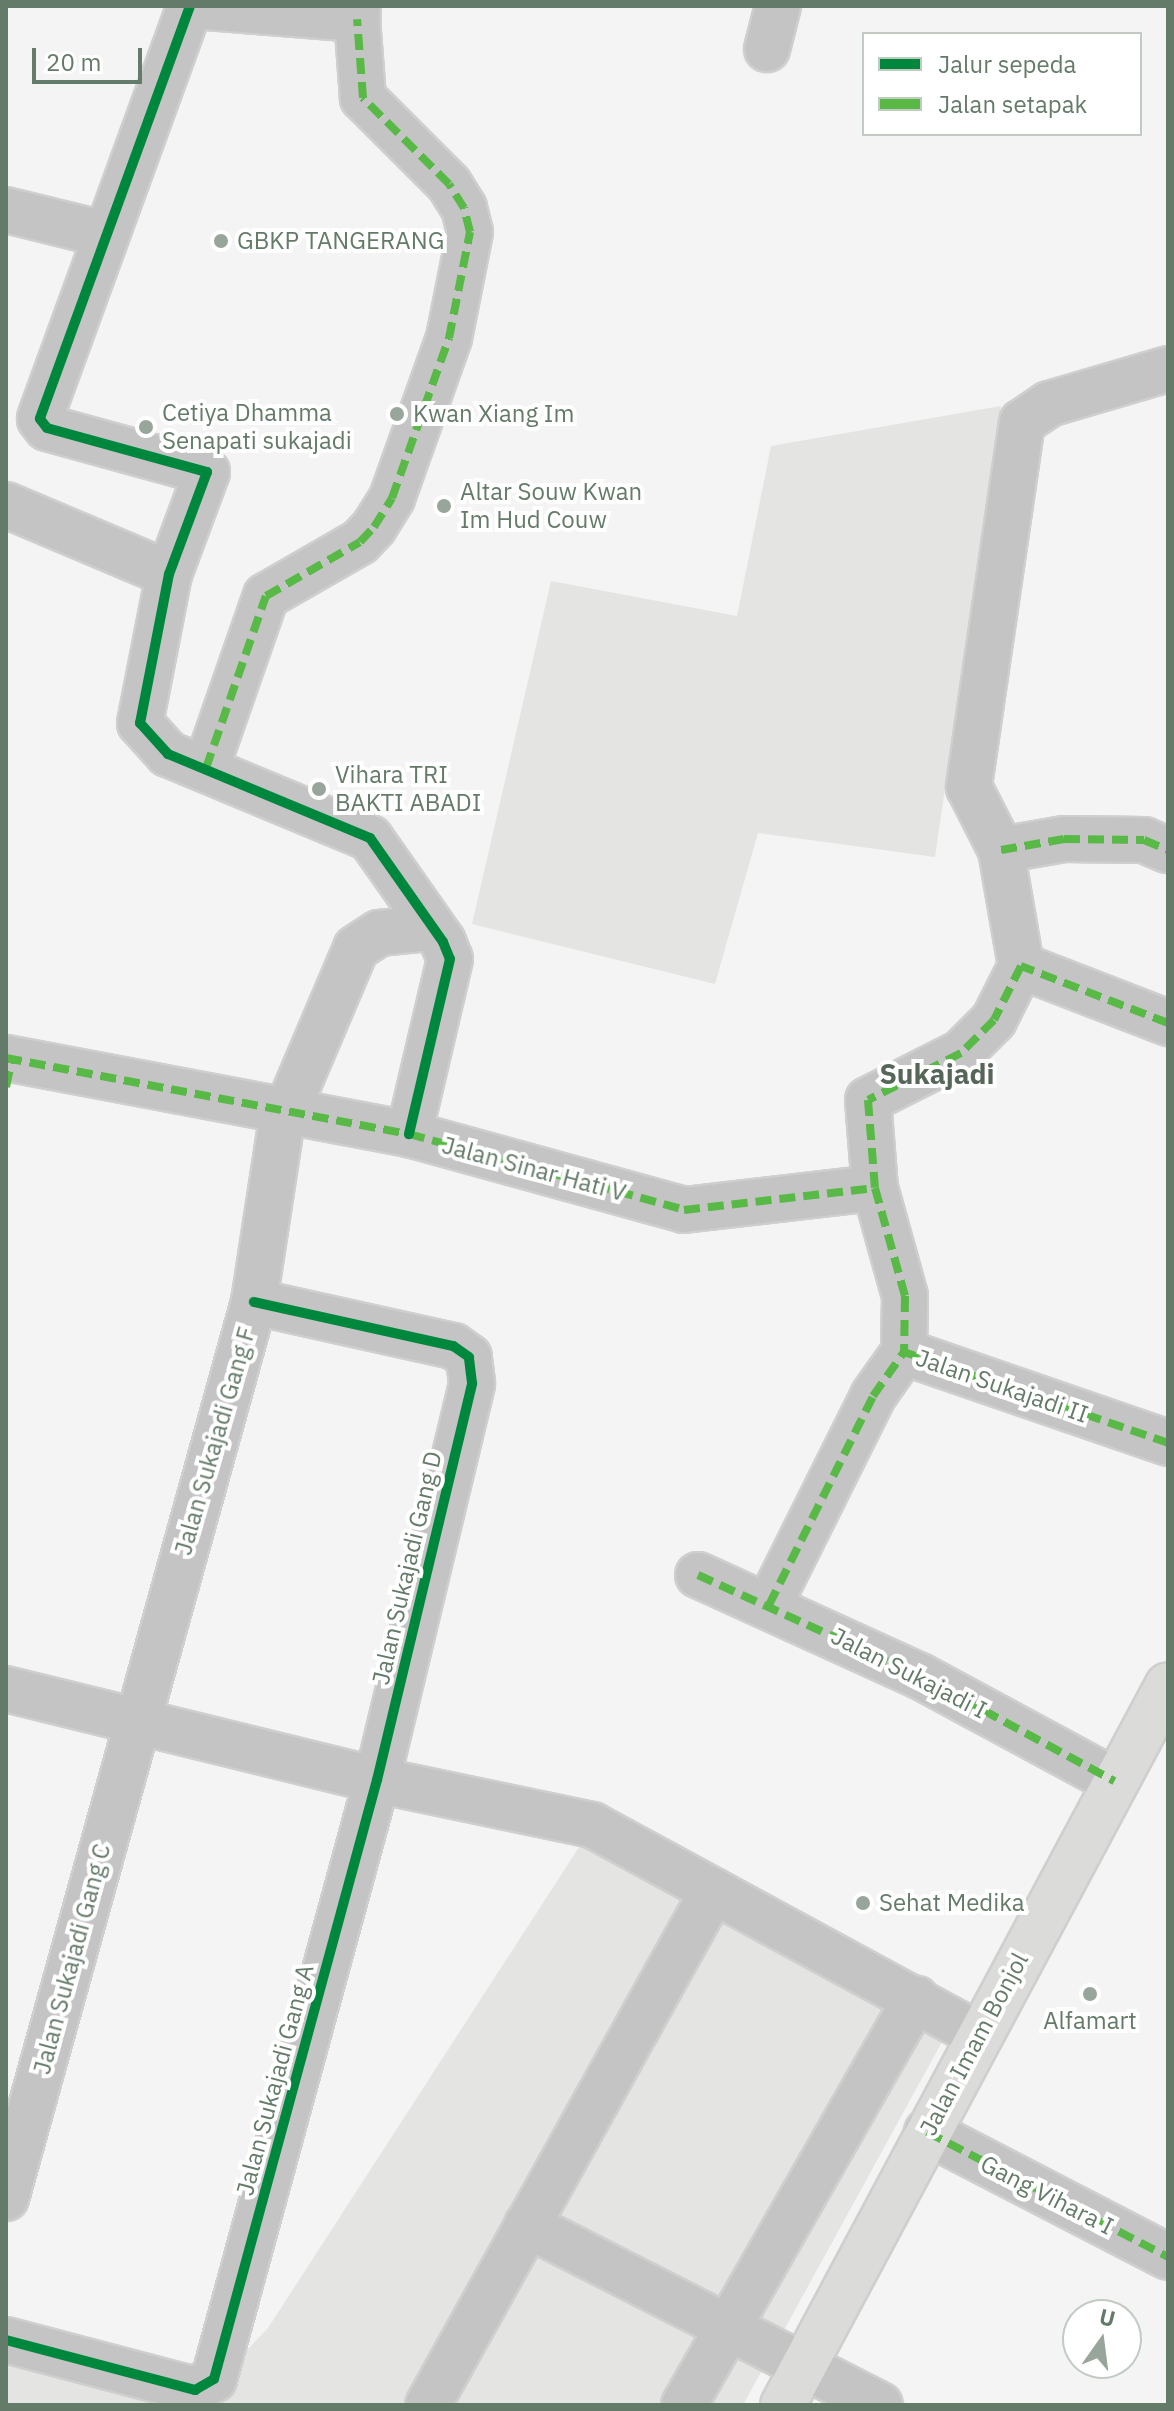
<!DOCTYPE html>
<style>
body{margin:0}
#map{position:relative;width:1174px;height:2411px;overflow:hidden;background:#f5f4f4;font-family:"IBM Plex Sans",sans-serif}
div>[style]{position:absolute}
.built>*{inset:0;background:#e4e4e3}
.roads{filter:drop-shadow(2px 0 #cecfce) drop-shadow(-2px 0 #cecfce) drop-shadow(0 2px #cecfce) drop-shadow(0 -2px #cecfce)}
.minor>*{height:44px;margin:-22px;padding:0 22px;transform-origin:22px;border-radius:22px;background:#c3c4c3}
.major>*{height:44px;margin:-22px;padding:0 22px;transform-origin:22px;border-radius:22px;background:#dbdbda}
.quiet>*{height:8px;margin-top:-4px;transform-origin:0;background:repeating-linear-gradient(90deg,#58b947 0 16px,transparent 0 24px)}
.cycleway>*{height:10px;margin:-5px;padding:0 5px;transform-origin:5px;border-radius:5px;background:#00873e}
.dots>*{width:22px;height:22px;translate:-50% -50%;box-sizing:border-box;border:4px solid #fff;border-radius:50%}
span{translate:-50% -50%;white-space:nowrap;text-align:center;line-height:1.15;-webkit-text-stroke:8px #fff;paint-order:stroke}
.poi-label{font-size:24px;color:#657b6a}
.left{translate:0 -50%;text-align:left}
.street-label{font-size:24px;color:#657b6a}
.quarter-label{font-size:28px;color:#56675a;font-weight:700}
.frame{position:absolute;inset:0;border:8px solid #657b6a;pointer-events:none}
.legend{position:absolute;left:862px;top:32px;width:280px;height:104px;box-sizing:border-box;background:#fff;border:2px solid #c1cac3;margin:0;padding:10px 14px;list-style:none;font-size:24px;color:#657b6a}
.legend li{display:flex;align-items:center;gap:16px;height:40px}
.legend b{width:40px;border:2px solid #c1cac3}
.north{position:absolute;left:1062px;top:2299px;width:80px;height:80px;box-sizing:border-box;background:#fff;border:2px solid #c1cac3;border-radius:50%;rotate:14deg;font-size:22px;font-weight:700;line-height:32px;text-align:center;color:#657b6a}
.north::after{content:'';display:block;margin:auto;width:28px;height:36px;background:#97a59a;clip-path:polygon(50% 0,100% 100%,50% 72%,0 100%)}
.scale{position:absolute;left:32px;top:48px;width:110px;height:36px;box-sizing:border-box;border:4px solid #657b6a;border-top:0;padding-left:10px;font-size:24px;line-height:28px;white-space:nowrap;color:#657b6a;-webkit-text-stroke:6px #fff;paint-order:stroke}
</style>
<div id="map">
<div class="built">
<div style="clip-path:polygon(1001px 406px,935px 857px,758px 833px,715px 984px,472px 924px,551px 581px,737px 616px,771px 446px)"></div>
<div style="clip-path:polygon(583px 1841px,943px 2040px,743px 2405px,6px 2405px,6px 2354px,202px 2397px,268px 2328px)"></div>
</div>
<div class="roads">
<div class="minor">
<div style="left:190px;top:6px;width:439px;rotate:110deg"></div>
<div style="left:40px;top:419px;width:11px;rotate:52deg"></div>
<div style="left:47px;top:428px;width:166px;rotate:15.4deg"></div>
<div style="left:207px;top:472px;width:109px;rotate:110.4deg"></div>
<div style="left:169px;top:574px;width:152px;rotate:101deg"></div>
<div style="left:140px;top:723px;width:42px;rotate:47.9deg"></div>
<div style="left:168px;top:754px;width:219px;rotate:22.6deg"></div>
<div style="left:370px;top:838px;width:127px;rotate:54.9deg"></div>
<div style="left:443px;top:942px;width:18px;rotate:68deg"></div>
<div style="left:450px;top:959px;width:180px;rotate:103.2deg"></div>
<div style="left:194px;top:6px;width:164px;rotate:4.6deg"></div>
<div style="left:357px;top:19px;width:13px;rotate:-86deg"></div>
<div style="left:767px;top:49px;width:44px;rotate:-75.7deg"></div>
<div style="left:6px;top:210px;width:101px;rotate:13.8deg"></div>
<div style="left:1168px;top:369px;width:124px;rotate:163.6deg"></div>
<div style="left:1049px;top:404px;width:32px;rotate:146deg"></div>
<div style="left:1022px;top:422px;width:369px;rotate:98.3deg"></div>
<div style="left:969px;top:787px;width:71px;rotate:63.1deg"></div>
<div style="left:1001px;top:850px;width:118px;rotate:80.2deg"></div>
<div style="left:1021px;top:966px;width:60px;rotate:116.6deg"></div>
<div style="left:994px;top:1020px;width:47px;rotate:135deg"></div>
<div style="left:961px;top:1053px;width:104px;rotate:153.2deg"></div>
<div style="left:868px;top:1100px;width:88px;rotate:85.5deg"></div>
<div style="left:875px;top:1188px;width:112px;rotate:74.5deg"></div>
<div style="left:905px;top:1296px;width:56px;rotate:91deg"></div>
<div style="left:904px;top:1352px;width:279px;rotate:19deg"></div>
<div style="left:6px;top:505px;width:177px;rotate:22.9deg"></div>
<div style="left:206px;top:768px;width:182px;rotate:-70.8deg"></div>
<div style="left:266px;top:596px;width:108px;rotate:-29.9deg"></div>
<div style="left:360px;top:542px;width:21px;rotate:-47deg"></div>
<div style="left:374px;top:527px;width:34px;rotate:-58deg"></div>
<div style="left:392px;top:498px;width:170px;rotate:-70.4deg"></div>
<div style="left:449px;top:338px;width:108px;rotate:-78.8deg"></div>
<div style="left:470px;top:232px;width:25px;rotate:-104deg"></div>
<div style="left:464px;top:208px;width:28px;rotate:-122deg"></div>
<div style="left:449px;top:184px;width:122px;rotate:-135deg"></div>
<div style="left:363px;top:98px;width:79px;rotate:-94.3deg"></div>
<div style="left:1001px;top:850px;width:64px;rotate:-9.9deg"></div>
<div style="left:1064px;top:839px;width:80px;rotate:0.7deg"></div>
<div style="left:1144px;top:840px;width:26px;rotate:23deg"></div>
<div style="left:1021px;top:966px;width:158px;rotate:21.2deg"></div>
<div style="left:6px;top:1058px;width:410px;rotate:10.7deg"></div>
<div style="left:409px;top:1134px;width:285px;rotate:15.4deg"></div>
<div style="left:684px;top:1210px;width:192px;rotate:-6.6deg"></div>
<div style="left:698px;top:1575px;width:244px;rotate:24.5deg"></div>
<div style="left:920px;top:1676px;width:221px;rotate:28.4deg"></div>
<div style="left:769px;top:1605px;width:233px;rotate:-63.5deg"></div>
<div style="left:873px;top:1396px;width:54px;rotate:-54.8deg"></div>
<div style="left:6px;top:1689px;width:382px;rotate:13.8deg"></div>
<div style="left:377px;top:1780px;width:220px;rotate:11.8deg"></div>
<div style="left:592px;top:1825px;width:439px;rotate:28.5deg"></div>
<div style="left:927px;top:2132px;width:271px;rotate:27.4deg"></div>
<div style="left:6px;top:2198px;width:930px;rotate:-74.53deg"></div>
<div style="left:254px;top:1302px;width:179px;rotate:-81.3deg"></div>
<div style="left:281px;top:1125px;width:192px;rotate:-67deg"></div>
<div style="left:356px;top:948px;width:27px;rotate:-33deg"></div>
<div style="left:379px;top:933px;width:49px;rotate:-5.8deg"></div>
<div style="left:527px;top:2225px;width:396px;rotate:27deg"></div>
<div style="left:6px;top:2340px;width:196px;rotate:14.8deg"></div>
<div style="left:195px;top:2390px;width:22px;rotate:-30deg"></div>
<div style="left:214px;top:2379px;width:621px;rotate:-74.78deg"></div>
<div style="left:377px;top:1780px;width:408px;rotate:-76.5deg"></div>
<div style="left:472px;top:1383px;width:26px;rotate:-97deg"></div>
<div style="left:469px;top:1357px;width:19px;rotate:-145deg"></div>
<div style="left:453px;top:1346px;width:204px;rotate:-167.5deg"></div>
<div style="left:428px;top:2405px;width:588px;rotate:-60.99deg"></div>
<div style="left:684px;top:2405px;width:468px;rotate:-60.3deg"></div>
</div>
<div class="major">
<div style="left:783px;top:2405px;width:816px;rotate:-61.87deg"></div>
</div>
</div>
<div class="quiet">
<div style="left:206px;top:768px;width:182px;rotate:-70.8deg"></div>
<div style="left:266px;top:596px;width:108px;rotate:-29.9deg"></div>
<div style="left:360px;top:542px;width:21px;rotate:-47deg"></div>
<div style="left:374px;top:527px;width:34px;rotate:-58deg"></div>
<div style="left:392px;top:498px;width:170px;rotate:-70.4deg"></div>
<div style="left:449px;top:338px;width:108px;rotate:-78.8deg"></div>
<div style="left:470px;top:232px;width:25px;rotate:-104deg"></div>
<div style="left:464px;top:208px;width:28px;rotate:-122deg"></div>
<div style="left:449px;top:184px;width:122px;rotate:-135deg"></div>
<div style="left:363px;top:98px;width:79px;rotate:-94.3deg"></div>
<div style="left:1001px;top:850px;width:64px;rotate:-9.9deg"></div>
<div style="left:1064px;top:839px;width:80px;rotate:0.7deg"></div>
<div style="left:1144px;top:840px;width:26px;rotate:23deg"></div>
<div style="left:1168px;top:1023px;width:158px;rotate:-158.8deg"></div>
<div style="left:1021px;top:966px;width:60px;rotate:116.6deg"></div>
<div style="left:994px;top:1020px;width:47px;rotate:135deg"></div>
<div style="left:961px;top:1053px;width:104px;rotate:153.2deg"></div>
<div style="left:868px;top:1100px;width:88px;rotate:85.5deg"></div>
<div style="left:875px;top:1188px;width:112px;rotate:74.5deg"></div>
<div style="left:905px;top:1296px;width:56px;rotate:91deg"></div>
<div style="left:904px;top:1352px;width:279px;rotate:19deg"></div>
<div style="left:6px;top:1058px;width:410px;rotate:10.7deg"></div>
<div style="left:409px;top:1134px;width:285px;rotate:15.4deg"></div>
<div style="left:684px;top:1210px;width:192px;rotate:-6.6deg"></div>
<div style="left:6px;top:1087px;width:29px;rotate:-78deg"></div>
<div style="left:698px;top:1575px;width:244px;rotate:24.5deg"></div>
<div style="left:920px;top:1676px;width:221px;rotate:28.4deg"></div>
<div style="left:769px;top:1605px;width:233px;rotate:-63.5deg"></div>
<div style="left:873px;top:1396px;width:54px;rotate:-54.8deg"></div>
<div style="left:927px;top:2132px;width:271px;rotate:27.4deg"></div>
</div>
<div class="cycleway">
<div style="left:190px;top:6px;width:439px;rotate:110deg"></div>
<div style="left:40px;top:419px;width:11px;rotate:52deg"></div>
<div style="left:47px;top:428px;width:166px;rotate:15.4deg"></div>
<div style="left:207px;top:472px;width:109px;rotate:110.4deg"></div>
<div style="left:169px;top:574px;width:152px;rotate:101deg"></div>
<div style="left:140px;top:723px;width:42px;rotate:47.9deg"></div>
<div style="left:168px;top:754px;width:219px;rotate:22.6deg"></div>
<div style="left:370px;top:838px;width:127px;rotate:54.9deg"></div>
<div style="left:443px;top:942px;width:18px;rotate:68deg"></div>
<div style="left:450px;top:959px;width:180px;rotate:103.2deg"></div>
<div style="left:6px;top:2340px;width:196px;rotate:14.8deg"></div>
<div style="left:195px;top:2390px;width:22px;rotate:-30deg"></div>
<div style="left:214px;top:2379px;width:621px;rotate:-74.78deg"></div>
<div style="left:377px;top:1780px;width:408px;rotate:-76.5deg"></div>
<div style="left:472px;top:1383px;width:26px;rotate:-97deg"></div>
<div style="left:469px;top:1357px;width:19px;rotate:-145deg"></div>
<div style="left:453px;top:1346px;width:204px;rotate:-167.5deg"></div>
</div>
<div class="dots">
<div style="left:221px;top:241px;background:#97a59a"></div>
<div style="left:397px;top:414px;background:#97a59a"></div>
<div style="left:146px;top:427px;background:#97a59a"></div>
<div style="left:444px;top:506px;background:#97a59a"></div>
<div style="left:319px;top:789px;background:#97a59a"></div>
<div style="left:863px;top:1903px;background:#97a59a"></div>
<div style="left:1090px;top:1994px;background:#97a59a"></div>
</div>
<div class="poi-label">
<span class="left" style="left:237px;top:241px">GBKP TANGERANG</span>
<span class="left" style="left:162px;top:427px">Cetiya Dhamma<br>Senapati sukajadi</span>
<span class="left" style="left:413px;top:414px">Kwan Xiang Im</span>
<span class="left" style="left:460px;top:506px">Altar Souw Kwan<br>Im Hud Couw</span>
<span class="left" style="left:335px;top:789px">Vihara TRI<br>BAKTI ABADI</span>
<span class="left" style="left:879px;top:1903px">Sehat Medika</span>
<span style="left:1090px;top:2021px">Alfamart</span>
</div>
<div class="street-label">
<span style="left:534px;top:1169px;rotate:15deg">Jalan Sinar Hati V</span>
<span style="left:1002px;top:1386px;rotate:19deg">Jalan Sukajadi II</span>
<span style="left:215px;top:1441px;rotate:-74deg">Jalan Sukajadi Gang F</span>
<span style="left:407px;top:1568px;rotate:-77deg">Jalan Sukajadi Gang D</span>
<span style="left:909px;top:1673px;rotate:27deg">Jalan Sukajadi I</span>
<span style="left:72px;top:1959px;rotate:-75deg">Jalan Sukajadi Gang C</span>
<span style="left:974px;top:2044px;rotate:-62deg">Jalan Imam Bonjol</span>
<span style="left:275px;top:2080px;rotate:-75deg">Jalan Sukajadi Gang A</span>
<span style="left:1047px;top:2195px;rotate:27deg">Gang Vihara I</span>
</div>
<div class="quarter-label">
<span style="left:937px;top:1074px">Sukajadi</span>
</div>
<div class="frame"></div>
<ul class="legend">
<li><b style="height:10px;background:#00873e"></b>Jalur sepeda</li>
<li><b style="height:10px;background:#58b947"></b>Jalan setapak</li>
</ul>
<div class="north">U</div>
<div class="scale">20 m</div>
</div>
